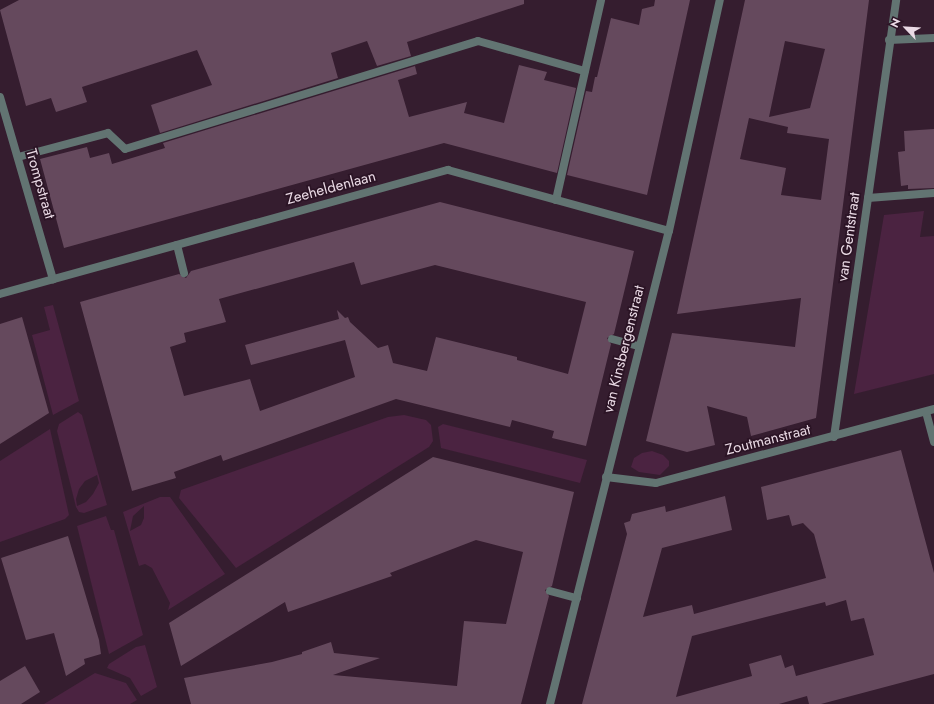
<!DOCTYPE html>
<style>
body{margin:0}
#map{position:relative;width:934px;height:704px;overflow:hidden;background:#351d2f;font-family:Jost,sans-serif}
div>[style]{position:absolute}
.green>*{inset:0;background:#4b2341}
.building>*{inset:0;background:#65495d}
.service>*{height:8px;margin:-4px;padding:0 4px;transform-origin:4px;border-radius:4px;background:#627472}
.minor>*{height:8px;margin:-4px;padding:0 4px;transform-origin:4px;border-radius:4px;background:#627472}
span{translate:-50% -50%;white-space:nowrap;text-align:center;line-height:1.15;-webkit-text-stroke:3.5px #2b1425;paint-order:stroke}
.street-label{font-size:15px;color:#eadae5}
.north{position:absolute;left:886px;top:8px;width:40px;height:40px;-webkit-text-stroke:3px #2b1425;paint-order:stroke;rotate:295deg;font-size:11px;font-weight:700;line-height:16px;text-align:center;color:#eadae5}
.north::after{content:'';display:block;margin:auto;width:14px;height:18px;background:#eadae5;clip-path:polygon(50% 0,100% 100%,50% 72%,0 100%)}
</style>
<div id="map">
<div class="green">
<div style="clip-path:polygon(924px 211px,920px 237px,934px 236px,934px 374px,854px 394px,884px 215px)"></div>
<div style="clip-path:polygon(53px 305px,79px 401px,53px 415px,32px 335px,50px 330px,44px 307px)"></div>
<div style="clip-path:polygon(evenodd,78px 412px,82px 415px,107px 505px,84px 513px,79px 512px,76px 507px,57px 431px,59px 424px,78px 412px,97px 475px,99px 483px,93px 494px,86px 502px,77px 506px,76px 499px,79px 489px,85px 481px,97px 475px)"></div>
<div style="clip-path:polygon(404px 415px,426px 420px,431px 425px,433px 441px,429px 447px,236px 568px,179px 498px,181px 490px,388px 417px)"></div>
<div style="clip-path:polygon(443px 424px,587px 460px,580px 483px,441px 448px,438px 427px)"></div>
<div style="clip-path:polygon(50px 429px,69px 515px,65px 519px,0 542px,0 461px)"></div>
<div style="clip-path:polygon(652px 451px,663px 455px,669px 461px,669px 466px,660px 475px,639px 472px,631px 467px,634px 458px,642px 453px)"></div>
<div style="clip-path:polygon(evenodd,160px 497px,170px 497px,225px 574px,168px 610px,170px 603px,152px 568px,145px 564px,139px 566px,123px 512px,160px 497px,144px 506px,144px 518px,141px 525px,130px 531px,133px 516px,144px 506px)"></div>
<div style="clip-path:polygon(106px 516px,111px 530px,114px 530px,143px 635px,109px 654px,77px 526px)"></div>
<div style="clip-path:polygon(145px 645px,157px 687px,141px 696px,130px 678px,107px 668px,109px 664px,136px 647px)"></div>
<div style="clip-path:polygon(95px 673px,126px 683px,137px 700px,130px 704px,44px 704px)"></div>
</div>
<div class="building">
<div style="clip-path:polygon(19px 0,524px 0,524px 4px,407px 42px,411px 56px,377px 66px,367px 41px,331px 53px,338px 78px,160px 133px,151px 105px,212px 85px,197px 50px,82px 87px,87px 102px,56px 112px,51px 98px,26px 106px,0 10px)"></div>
<div style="clip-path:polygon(655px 0,690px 0,647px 195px,567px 175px,586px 91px,592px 92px,595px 77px,597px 77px,611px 18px,639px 25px,642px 9px,654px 6px)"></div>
<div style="clip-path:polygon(evenodd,745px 0,869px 0,816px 418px,751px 436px,747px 417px,707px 406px,715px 445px,687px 452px,646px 441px,672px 333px,795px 347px,801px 298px,677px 314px,745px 0,785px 41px,825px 49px,810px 108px,769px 117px,785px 41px,745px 0,749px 118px,788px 127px,787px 133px,829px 139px,821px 200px,781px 195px,786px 168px,740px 159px,749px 118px)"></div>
<div style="clip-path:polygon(519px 65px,547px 72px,544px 80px,576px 88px,557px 173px,444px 143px,64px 248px,40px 159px,87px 147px,90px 158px,109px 153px,112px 164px,165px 148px,163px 143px,415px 66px,417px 74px,398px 80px,409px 117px,467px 102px,464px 113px,504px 123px)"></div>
<div style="clip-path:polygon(934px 129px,934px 188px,908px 189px,908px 185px,901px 186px,898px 152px,905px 151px,904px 131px)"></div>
<div style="clip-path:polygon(evenodd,440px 202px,634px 251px,614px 334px,607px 338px,611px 344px,586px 446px,552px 438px,554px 431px,512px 420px,510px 427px,396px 399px,223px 461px,221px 455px,174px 472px,176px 478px,132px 491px,80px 302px,179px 274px,186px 278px,191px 271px,440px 202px,354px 262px,361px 285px,435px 265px,586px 302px,568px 374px,517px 360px,517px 357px,436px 337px,427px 371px,393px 363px,388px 345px,378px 348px,350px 322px,348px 317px,345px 318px,337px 310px,339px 319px,245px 345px,251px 365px,345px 340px,355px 377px,260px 411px,250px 379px,184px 396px,170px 347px,186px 342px,184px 333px,226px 322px,219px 299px,354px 262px)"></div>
<div style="clip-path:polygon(22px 317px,49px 413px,0 444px,0 324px)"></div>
<div style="clip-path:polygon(evenodd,901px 450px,934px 573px,934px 674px,821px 704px,809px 704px,807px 696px,779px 704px,582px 704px,627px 534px,624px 523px,630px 521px,632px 514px,665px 506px,666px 512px,725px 496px,732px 530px,662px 548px,643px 617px,692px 605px,694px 614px,826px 578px,814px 534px,803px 523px,792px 526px,789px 515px,767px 520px,761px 487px,901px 450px,846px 600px,851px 621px,864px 618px,874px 655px,796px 676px,793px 665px,785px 668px,781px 655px,749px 664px,752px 676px,676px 697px,692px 636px,825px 602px,826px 606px,846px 600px)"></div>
<div style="clip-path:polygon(433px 457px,574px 492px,552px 586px,545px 590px,549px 596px,521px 704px,191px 704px,184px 678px,272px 662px,302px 654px,302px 652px,331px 642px,334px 653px,380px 658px,333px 675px,457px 686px,464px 621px,506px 624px,523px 552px,476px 540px,390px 573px,392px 576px,288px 612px,285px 602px,181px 666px,169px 623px)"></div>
<div style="clip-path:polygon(68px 536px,99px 640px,101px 654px,84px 659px,85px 664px,66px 676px,54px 633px,26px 640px,1px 558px)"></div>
<div style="clip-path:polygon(25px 666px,40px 692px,21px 704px,0 704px,0 681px)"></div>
</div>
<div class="service">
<div style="left:889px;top:40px;width:45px;rotate:-2.5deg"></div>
<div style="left:18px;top:157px;width:93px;rotate:-14.9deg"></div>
<div style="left:108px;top:133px;width:23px;rotate:43deg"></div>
<div style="left:125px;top:149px;width:369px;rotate:-17deg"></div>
<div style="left:478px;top:41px;width:111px;rotate:15.7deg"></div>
<div style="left:556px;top:200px;width:205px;rotate:-77.3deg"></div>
<div style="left:177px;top:245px;width:29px;rotate:76deg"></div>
<div style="left:612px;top:339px;width:28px;rotate:15deg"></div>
<div style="left:550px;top:591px;width:28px;rotate:15deg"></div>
</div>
<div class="minor">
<div style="left:0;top:97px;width:190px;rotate:73.8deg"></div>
<div style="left:868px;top:198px;width:66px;rotate:-4.3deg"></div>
<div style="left:0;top:294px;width:465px;rotate:-15.5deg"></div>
<div style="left:448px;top:170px;width:229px;rotate:15.4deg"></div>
<div style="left:926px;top:412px;width:31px;rotate:75deg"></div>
<div style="left:834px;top:437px;width:441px;rotate:-81.9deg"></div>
<div style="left:606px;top:477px;width:50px;rotate:6.8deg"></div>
<div style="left:656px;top:483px;width:288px;rotate:-14.9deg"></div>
<div style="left:550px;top:704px;width:488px;rotate:-75.9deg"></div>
<div style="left:669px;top:231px;width:237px;rotate:-77.6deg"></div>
</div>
<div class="street-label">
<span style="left:40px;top:184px;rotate:74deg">Trompstraat</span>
<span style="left:331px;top:188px;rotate:-15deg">Zeeheldenlaan</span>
<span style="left:849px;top:237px;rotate:-82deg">van Gentstraat</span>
<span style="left:624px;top:349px;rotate:-76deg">van Kinsbergenstraat</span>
<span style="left:768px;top:440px;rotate:-14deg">Zoutmanstraat</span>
</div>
<div class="north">N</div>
</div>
